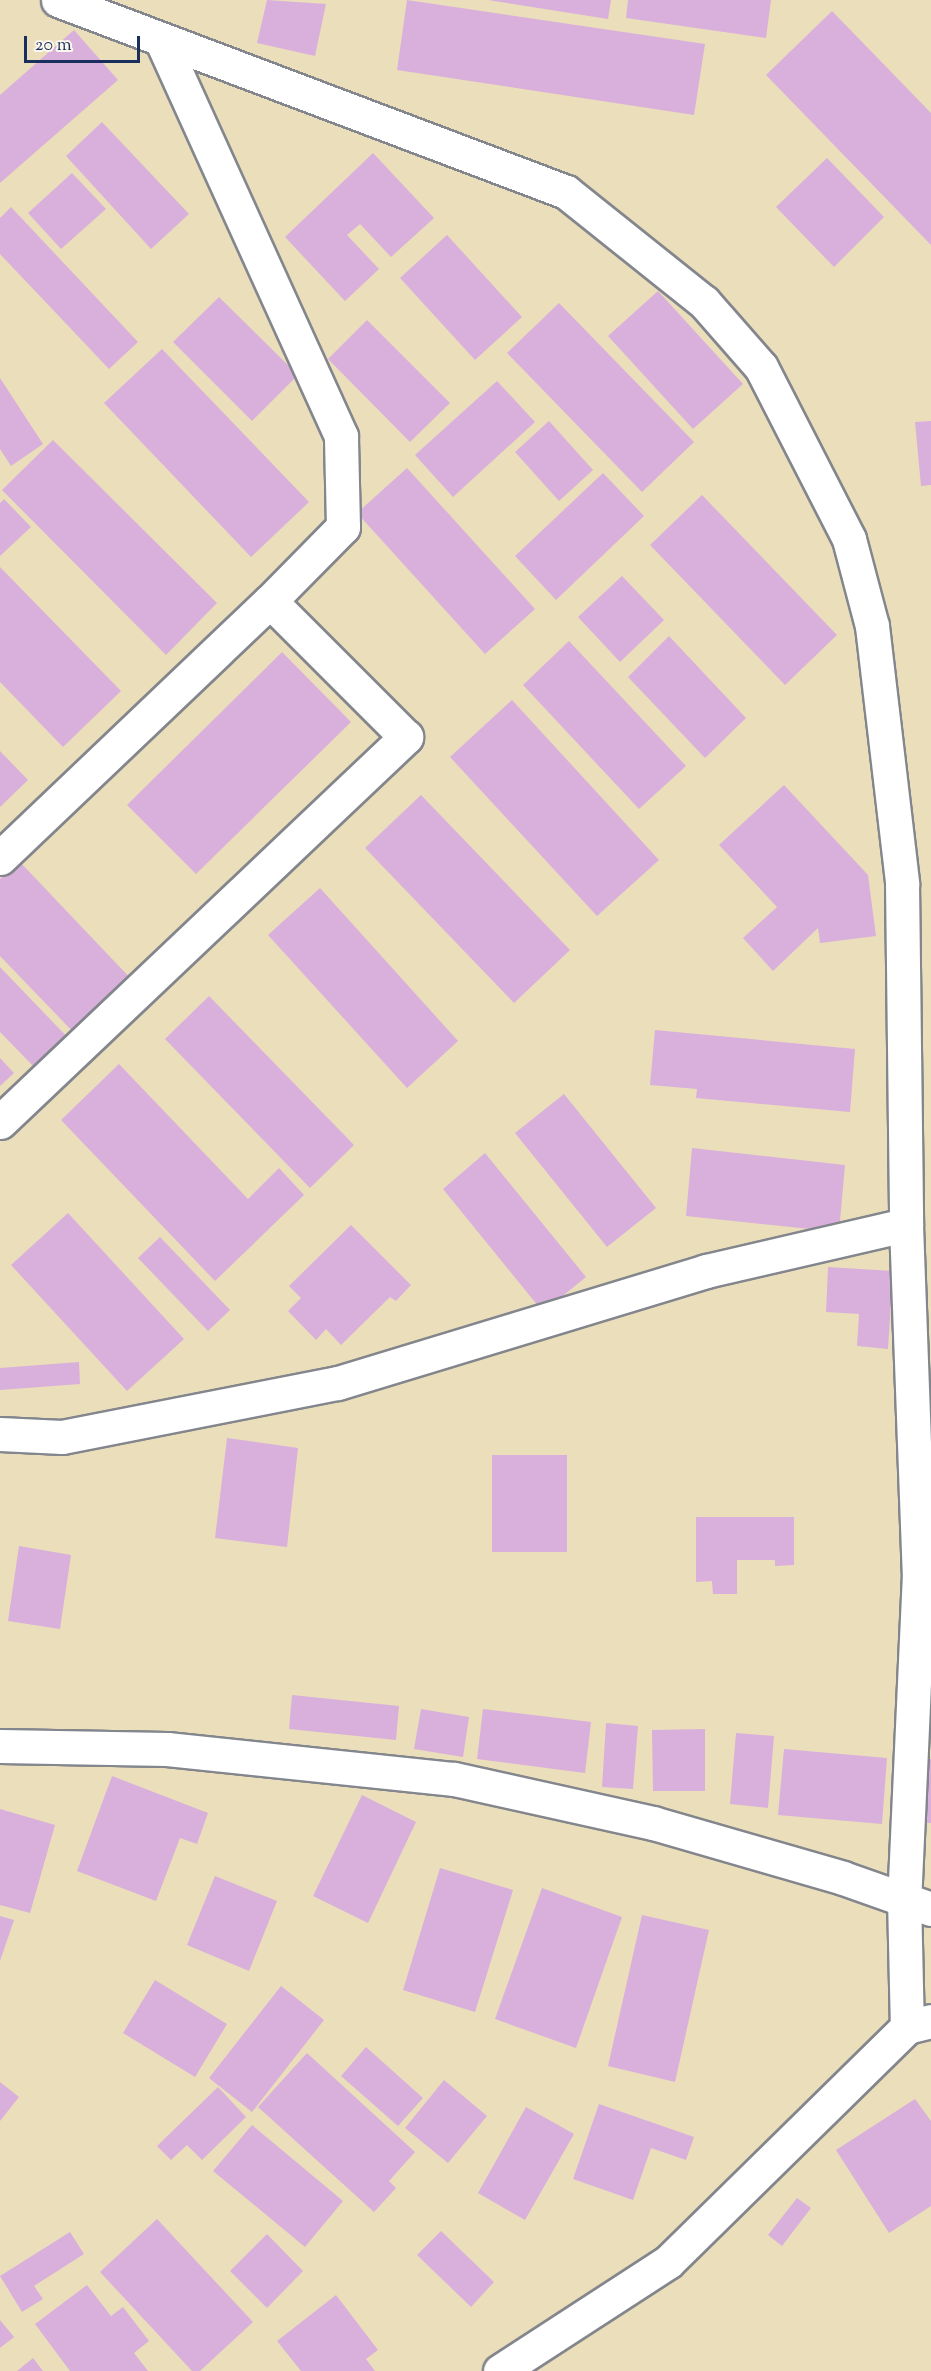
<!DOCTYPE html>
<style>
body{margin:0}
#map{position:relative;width:931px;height:2371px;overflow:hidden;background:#ebdebb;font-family:"Sorts Mill Goudy",serif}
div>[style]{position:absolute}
.building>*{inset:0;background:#d9b0db}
.roads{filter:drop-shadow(2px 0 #83868c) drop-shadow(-2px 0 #83868c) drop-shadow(0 2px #83868c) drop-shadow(0 -2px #83868c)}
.minor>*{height:33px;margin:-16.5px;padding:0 16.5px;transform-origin:16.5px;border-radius:16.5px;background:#fff}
span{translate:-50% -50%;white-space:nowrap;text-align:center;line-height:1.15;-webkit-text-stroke:5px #fbf7ec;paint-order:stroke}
.scale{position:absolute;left:24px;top:36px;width:116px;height:27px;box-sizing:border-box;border:3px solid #1b2f5e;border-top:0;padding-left:8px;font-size:18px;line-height:21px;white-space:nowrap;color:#1b2f5e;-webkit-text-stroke:4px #fbf7ec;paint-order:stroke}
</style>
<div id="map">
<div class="building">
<div style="clip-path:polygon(267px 0,326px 4px,315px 56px,257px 43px)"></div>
<div style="clip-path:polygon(407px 0,705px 44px,694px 115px,397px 70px)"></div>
<div style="clip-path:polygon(488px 0,611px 0,608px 19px)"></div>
<div style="clip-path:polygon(628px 0,771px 0,766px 38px,626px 18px)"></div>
<div style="clip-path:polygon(832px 11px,931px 113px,931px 245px,766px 75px)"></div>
<div style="clip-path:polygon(74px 30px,118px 80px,0 183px,0 95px)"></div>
<div style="clip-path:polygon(102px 122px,189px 214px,151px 249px,66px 156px)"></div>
<div style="clip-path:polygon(373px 153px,434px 218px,391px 257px,360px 224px,347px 235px,379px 269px,345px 301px,285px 237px)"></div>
<div style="clip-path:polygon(827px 158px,884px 217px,834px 267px,776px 207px)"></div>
<div style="clip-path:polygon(72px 173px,106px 209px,61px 249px,28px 213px)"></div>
<div style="clip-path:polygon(11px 207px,138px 342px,109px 369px,0 254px,0 218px)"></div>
<div style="clip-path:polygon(447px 235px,522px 317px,475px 360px,400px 278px)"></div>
<div style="clip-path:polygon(658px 291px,743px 384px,693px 429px,608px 336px)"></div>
<div style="clip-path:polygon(219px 297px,298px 375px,252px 421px,173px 342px)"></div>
<div style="clip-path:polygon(559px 303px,694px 442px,642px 492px,507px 353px)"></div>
<div style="clip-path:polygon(367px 320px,450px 403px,410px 442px,328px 359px)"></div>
<div style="clip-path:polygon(162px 349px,309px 502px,251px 557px,104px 403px)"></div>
<div style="clip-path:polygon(0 378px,43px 444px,11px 466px,0 449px)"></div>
<div style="clip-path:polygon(497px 381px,535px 422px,453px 497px,415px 455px)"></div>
<div style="clip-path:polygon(549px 421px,593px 470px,559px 501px,515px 452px)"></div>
<div style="clip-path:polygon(931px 421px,931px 485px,921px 486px,915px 422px)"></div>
<div style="clip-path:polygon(53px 440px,217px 603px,166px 655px,2px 490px)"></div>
<div style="clip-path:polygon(407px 468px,535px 609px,485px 654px,357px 513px)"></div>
<div style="clip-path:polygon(603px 473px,644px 516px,556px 600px,515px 556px)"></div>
<div style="clip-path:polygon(702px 495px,837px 635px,785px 685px,650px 545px)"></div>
<div style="clip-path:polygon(4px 499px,31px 527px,0 556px,0 503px)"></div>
<div style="clip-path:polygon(0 567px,121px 691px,63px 747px,0 682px)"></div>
<div style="clip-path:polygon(622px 576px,664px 620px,620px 662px,578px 617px)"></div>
<div style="clip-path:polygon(669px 636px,746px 718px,705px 758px,628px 677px)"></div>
<div style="clip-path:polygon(569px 641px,686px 766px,639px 809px,523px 685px)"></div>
<div style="clip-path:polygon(282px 652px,351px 722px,196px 874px,127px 805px)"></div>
<div style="clip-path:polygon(512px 700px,659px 860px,597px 916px,450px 757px)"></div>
<div style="clip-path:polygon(0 751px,28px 780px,0 807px)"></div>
<div style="clip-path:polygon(784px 785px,868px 875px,876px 936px,820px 943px,818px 928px,773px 971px,743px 938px,777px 907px,719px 845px)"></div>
<div style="clip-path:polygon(421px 795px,570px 950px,514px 1003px,365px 848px)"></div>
<div style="clip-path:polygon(19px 861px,134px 982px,77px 1036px,0 956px,0 879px)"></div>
<div style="clip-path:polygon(320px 888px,458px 1041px,407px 1088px,268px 935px)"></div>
<div style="clip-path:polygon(0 967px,72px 1042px,40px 1073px,0 1032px)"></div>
<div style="clip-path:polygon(209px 996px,354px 1145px,310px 1188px,165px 1039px)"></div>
<div style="clip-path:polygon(655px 1030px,855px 1049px,850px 1112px,696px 1098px,697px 1089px,650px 1085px)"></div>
<div style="clip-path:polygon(0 1058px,14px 1073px,0 1086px)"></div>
<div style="clip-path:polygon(119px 1064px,248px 1199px,279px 1168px,304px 1195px,215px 1281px,61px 1120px)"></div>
<div style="clip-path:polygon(564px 1094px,656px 1208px,607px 1247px,515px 1133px)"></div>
<div style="clip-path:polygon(692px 1148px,845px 1165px,839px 1232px,686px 1216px)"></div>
<div style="clip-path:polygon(485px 1153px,586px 1277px,543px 1312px,443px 1189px)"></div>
<div style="clip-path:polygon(68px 1213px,184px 1339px,127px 1391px,11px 1265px)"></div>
<div style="clip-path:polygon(351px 1225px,411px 1285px,396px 1301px,390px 1297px,341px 1345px,326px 1329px,316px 1340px,288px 1311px,301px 1298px,289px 1286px)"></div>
<div style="clip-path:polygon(160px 1237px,230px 1310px,208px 1331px,138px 1258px)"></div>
<div style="clip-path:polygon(828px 1267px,893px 1271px,888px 1349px,857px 1346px,859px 1314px,826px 1312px)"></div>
<div style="clip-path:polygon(79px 1362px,80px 1384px,0 1390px,0 1368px)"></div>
<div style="clip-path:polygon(227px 1438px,298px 1448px,287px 1547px,215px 1538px)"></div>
<div style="clip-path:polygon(492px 1455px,567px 1455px,567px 1552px,492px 1552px)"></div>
<div style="clip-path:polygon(696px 1517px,794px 1517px,794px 1565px,775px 1566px,775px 1560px,737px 1560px,737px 1594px,713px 1594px,712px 1581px,696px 1582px)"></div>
<div style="clip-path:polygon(19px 1546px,71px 1555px,60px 1629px,8px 1621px)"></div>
<div style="clip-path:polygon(292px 1695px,399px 1706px,396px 1740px,289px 1729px)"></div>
<div style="clip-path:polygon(421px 1709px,469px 1717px,463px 1757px,414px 1749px)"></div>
<div style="clip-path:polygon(483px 1709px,591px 1722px,585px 1773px,477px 1759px)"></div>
<div style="clip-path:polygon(606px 1723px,638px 1726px,633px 1789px,602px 1787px)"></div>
<div style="clip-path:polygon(705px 1729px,705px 1791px,653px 1791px,652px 1730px)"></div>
<div style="clip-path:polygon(736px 1733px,774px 1736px,768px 1808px,730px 1804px)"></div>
<div style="clip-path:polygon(784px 1749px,887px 1758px,882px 1824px,778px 1815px)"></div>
<div style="clip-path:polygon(918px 1759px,931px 1759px,931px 1823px,916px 1822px)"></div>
<div style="clip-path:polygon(112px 1776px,208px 1813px,197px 1844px,180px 1838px,156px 1901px,77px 1871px)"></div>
<div style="clip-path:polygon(362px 1795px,416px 1822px,368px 1923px,313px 1896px)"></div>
<div style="clip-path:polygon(0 1809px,55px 1825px,30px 1913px,0 1905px)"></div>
<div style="clip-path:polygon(440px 1868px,513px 1890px,475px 2012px,403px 1990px)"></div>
<div style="clip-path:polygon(215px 1876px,277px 1901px,249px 1971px,187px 1945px)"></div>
<div style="clip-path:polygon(542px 1888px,622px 1917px,576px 2048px,495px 2019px)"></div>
<div style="clip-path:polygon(642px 1915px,709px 1930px,675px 2082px,608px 2066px)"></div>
<div style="clip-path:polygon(0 1916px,14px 1920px,0 1961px)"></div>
<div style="clip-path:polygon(155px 1980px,227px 2024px,195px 2077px,123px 2033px)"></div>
<div style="clip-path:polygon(281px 1986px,324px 2020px,252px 2112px,209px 2078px)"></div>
<div style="clip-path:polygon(366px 2047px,423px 2098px,398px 2126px,341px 2076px)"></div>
<div style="clip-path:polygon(307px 2053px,415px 2152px,389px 2181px,396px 2188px,374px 2212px,258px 2107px)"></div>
<div style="clip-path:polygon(444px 2080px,487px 2116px,448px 2163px,405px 2128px)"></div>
<div style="clip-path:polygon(0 2082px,19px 2097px,0 2121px)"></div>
<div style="clip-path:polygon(218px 2087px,246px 2117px,202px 2160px,187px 2145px,171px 2160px,157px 2146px)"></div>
<div style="clip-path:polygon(915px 2099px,931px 2121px,931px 2206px,889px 2233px,836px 2150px)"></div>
<div style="clip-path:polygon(599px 2104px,694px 2137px,686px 2160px,651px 2148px,633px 2200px,573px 2179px)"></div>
<div style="clip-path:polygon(526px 2107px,574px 2134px,525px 2220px,478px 2193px)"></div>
<div style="clip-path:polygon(252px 2125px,343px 2201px,305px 2247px,213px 2171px)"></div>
<div style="clip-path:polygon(797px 2198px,811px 2208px,782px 2246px,768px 2235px)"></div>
<div style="clip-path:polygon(157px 2219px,253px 2322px,200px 2371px,192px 2371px,100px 2272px)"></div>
<div style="clip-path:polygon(441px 2231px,494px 2282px,471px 2307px,417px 2255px)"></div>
<div style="clip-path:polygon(70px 2232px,84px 2254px,34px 2286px,43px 2299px,22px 2312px,0 2276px)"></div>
<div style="clip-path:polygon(267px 2234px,303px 2271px,267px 2308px,230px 2271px)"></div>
<div style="clip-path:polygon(87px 2285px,111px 2316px,123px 2307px,149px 2341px,134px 2353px,148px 2371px,70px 2371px,35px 2324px)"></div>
<div style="clip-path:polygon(336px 2295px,378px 2350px,366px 2359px,375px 2371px,301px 2371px,277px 2341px)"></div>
<div style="clip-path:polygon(0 2320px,14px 2337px,0 2348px)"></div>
<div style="clip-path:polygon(33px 2358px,43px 2371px,17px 2371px)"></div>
</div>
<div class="roads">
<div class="minor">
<div style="left:58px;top:0;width:543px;rotate:20.7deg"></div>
<div style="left:566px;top:192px;width:176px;rotate:38.6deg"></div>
<div style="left:704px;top:302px;width:86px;rotate:48.8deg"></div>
<div style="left:761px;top:367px;width:193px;rotate:62.9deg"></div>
<div style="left:849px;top:539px;width:90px;rotate:75.2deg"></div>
<div style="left:872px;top:626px;width:259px;rotate:83.3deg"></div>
<div style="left:902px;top:883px;width:342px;rotate:89.3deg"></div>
<div style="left:906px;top:1225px;width:348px;rotate:87.9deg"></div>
<div style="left:919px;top:1573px;width:325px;rotate:92.6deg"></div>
<div style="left:904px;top:1898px;width:129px;rotate:88.7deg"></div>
<div style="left:0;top:858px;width:373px;rotate:-43.6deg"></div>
<div style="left:0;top:1122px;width:560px;rotate:-43.48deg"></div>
<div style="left:406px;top:737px;width:192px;rotate:-135deg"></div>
<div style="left:270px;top:601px;width:104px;rotate:-45.4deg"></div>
<div style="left:343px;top:527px;width:91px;rotate:-91.3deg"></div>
<div style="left:341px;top:436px;width:435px;rotate:-114.4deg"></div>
<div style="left:0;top:1434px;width:62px;rotate:2.8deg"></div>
<div style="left:62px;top:1437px;width:281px;rotate:-11.1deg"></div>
<div style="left:338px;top:1383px;width:385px;rotate:-16.9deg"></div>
<div style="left:706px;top:1271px;width:205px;rotate:-13deg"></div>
<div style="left:0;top:1746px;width:167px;rotate:1deg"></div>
<div style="left:167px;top:1749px;width:289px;rotate:6deg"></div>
<div style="left:454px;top:1779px;width:204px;rotate:12.5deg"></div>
<div style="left:653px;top:1823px;width:198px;rotate:16.1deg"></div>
<div style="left:843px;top:1878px;width:93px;rotate:19.4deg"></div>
<div style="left:500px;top:2371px;width:200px;rotate:-33deg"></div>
<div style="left:668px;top:2262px;width:335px;rotate:-44.5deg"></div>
<div style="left:907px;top:2027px;width:25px;rotate:-14deg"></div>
</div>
</div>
<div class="scale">20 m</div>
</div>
